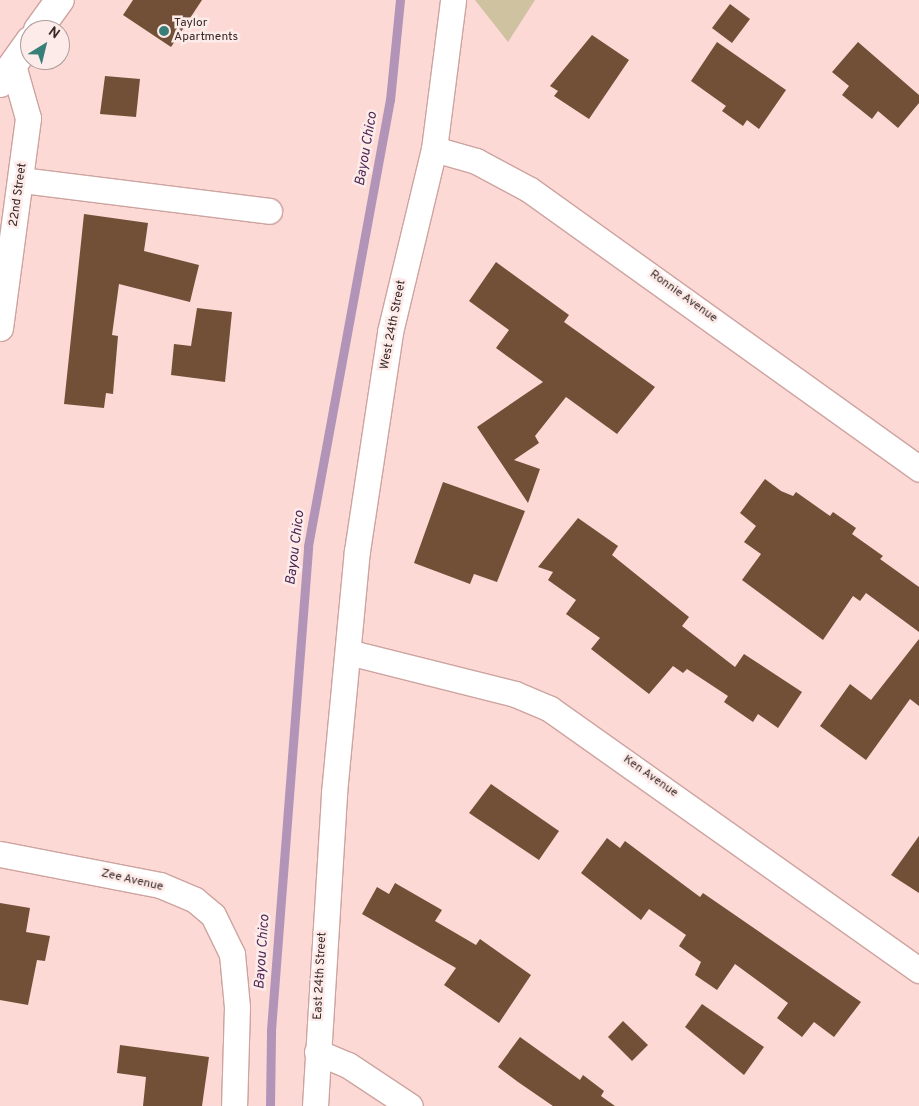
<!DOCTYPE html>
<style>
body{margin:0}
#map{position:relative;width:919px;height:1106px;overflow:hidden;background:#fcd9d5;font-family:Overpass,sans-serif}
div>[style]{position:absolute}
.green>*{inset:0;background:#cec2a1}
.stream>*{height:9px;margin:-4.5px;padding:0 4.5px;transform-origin:4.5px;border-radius:4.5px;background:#b194b7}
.building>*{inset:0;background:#725037}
.roads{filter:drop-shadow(1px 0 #cda39f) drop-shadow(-1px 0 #cda39f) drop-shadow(0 1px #cda39f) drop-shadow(0 -1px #cda39f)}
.street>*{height:25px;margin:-12.5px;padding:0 12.5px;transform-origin:12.5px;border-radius:12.5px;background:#fff}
.secondary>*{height:28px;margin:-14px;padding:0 14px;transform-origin:14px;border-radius:14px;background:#fff}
.dots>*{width:14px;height:14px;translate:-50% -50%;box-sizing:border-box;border:2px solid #fdebe9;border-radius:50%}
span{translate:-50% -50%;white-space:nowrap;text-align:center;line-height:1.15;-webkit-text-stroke:5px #fdebe9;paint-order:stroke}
.poi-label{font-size:12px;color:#382826}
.left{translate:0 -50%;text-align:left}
.street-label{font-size:12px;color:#382826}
.water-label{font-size:14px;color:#4c2654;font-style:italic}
.north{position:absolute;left:20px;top:20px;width:50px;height:50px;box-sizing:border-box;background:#fdebe9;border:1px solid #ae9d9b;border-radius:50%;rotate:36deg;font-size:14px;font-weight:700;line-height:20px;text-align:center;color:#382826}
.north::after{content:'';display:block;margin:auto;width:18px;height:22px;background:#387f7a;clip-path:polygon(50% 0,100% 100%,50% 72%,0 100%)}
</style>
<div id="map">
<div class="green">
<div style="clip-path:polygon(475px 0,535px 0,508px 42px)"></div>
</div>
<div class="stream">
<div style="left:270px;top:1106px;width:76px;rotate:-89.2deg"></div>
<div style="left:271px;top:1030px;width:485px;rotate:-85.6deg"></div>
<div style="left:308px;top:546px;width:453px;rotate:-79.6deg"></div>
<div style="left:390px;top:100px;width:100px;rotate:-84.3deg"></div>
</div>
<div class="building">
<div style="clip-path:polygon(133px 0,202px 0,171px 47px,123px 15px)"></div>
<div style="clip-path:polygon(730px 4px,750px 19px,732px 43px,712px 28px)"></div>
<div style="clip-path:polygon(592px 35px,629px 60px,589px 119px,554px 96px,558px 91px,550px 86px)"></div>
<div style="clip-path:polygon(717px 42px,786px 90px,759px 129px,747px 120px,743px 126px,722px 111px,726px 106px,691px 81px)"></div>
<div style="clip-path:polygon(858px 42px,919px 95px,919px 103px,898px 128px,878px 111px,872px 119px,842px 95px,849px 86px,832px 72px)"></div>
<div style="clip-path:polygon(105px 76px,140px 79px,136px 117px,100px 114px)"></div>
<div style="clip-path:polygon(84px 214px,148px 223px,144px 251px,199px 265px,190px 302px,119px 284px,112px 335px,118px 336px,113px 394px,106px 393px,104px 408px,64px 404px)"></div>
<div style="clip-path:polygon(496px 262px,569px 315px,564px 322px,655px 387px,617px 434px,566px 397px,535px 436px,539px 443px,514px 460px,540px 469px,528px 503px,477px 427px,543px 382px,496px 348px,509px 330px,469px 301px)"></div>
<div style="clip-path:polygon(197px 308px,232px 312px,225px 382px,171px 375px,174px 344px,191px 346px)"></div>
<div style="clip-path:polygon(765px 479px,781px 491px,793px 496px,796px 492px,830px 516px,833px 512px,856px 528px,852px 534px,883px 556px,880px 559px,919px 587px,919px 632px,866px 593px,860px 601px,853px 596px,823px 640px,742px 580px,761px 554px,744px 542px,756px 526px,740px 513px)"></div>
<div style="clip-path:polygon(443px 482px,525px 511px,497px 582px,474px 574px,470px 584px,414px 563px)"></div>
<div style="clip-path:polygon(578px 518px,618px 546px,612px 555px,689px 617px,682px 626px,735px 667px,744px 654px,802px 692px,778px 728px,758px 714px,753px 722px,724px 702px,728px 696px,687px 669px,683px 673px,673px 666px,649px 694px,591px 649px,600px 638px,566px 614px,576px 600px,548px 580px,553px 572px,538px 567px)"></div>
<div style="clip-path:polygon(919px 639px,919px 706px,910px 699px,866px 760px,820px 726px,850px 684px,871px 700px)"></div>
<div style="clip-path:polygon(491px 784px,559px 831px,539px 860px,469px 813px)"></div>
<div style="clip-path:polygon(919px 836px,919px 893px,891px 875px)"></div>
<div style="clip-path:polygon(607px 838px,620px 848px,625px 841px,700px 897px,703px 893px,861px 1002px,834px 1037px,814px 1022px,802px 1037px,777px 1018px,788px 1003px,735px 964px,717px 990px,695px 975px,701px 962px,679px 946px,686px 935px,649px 909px,641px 920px,581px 873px)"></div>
<div style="clip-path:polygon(395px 883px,442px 910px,435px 921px,476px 945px,480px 939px,531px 975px,499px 1023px,444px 985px,456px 968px,362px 914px,377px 887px,389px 894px)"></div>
<div style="clip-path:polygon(0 903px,30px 908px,26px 932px,50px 936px,45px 961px,37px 960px,28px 1005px,0 1000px)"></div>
<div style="clip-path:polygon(702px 1004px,764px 1047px,744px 1075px,685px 1027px)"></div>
<div style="clip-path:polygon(623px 1021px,648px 1045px,632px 1061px,608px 1037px)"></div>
<div style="clip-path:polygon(520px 1037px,580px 1080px,583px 1075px,604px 1091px,601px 1096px,615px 1106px,553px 1106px,518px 1082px,498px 1067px)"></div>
<div style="clip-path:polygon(120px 1045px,209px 1057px,202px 1106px,143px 1106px,146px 1077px,117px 1073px)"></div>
</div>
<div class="roads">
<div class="street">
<div style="left:434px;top:149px;width:44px;rotate:15.9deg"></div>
<div style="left:476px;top:161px;width:61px;rotate:28.2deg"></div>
<div style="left:530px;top:190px;width:479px;rotate:35.6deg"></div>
<div style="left:21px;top:180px;width:250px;rotate:7.1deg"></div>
<div style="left:0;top:328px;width:212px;rotate:-82.4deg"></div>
<div style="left:28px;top:118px;width:55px;rotate:-105.8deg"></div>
<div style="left:348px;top:652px;width:172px;rotate:14.1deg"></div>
<div style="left:515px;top:694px;width:38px;rotate:23deg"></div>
<div style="left:550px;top:709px;width:452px;rotate:35.3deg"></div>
<div style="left:0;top:854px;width:163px;rotate:11deg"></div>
<div style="left:160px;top:885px;width:38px;rotate:23deg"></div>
<div style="left:195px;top:900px;width:23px;rotate:40deg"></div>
<div style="left:213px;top:915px;width:43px;rotate:64deg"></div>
<div style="left:232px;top:954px;width:53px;rotate:84.6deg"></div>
<div style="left:237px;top:1007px;width:99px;rotate:91.7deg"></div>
<div style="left:317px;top:1052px;width:34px;rotate:23deg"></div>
<div style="left:348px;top:1065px;width:74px;rotate:33.5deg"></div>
<div style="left:315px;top:1106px;width:314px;rotate:-86.5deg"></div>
<div style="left:334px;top:793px;width:243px;rotate:-84.6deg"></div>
<div style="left:357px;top:551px;width:221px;rotate:-81.4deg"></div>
<div style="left:390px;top:332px;width:188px;rotate:-76.5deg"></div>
<div style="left:434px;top:149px;width:150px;rotate:-82.7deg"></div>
</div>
<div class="secondary">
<div style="left:38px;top:30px;width:37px;rotate:-54deg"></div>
<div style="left:0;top:83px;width:52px;rotate:-54.5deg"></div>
</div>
</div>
<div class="dots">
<div style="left:164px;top:31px;background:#387f7a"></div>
</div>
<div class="poi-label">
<span class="left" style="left:174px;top:31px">Taylor<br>Apartments</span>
</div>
<div class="street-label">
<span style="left:19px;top:195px;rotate:-82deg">22nd Street</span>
<span style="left:683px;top:297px;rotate:36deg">Ronnie Avenue</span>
<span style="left:394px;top:325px;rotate:-79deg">West 24th Street</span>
<span style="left:650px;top:777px;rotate:35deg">Ken Avenue</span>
<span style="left:132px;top:881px;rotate:13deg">Zee Avenue</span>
<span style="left:321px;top:976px;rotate:-87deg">East 24th Street</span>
</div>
<div class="water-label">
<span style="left:367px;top:149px;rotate:-80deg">Bayou Chico</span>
<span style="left:296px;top:548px;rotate:-83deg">Bayou Chico</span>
<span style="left:263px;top:952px;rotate:-86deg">Bayou Chico</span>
</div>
<div class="north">N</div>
</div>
